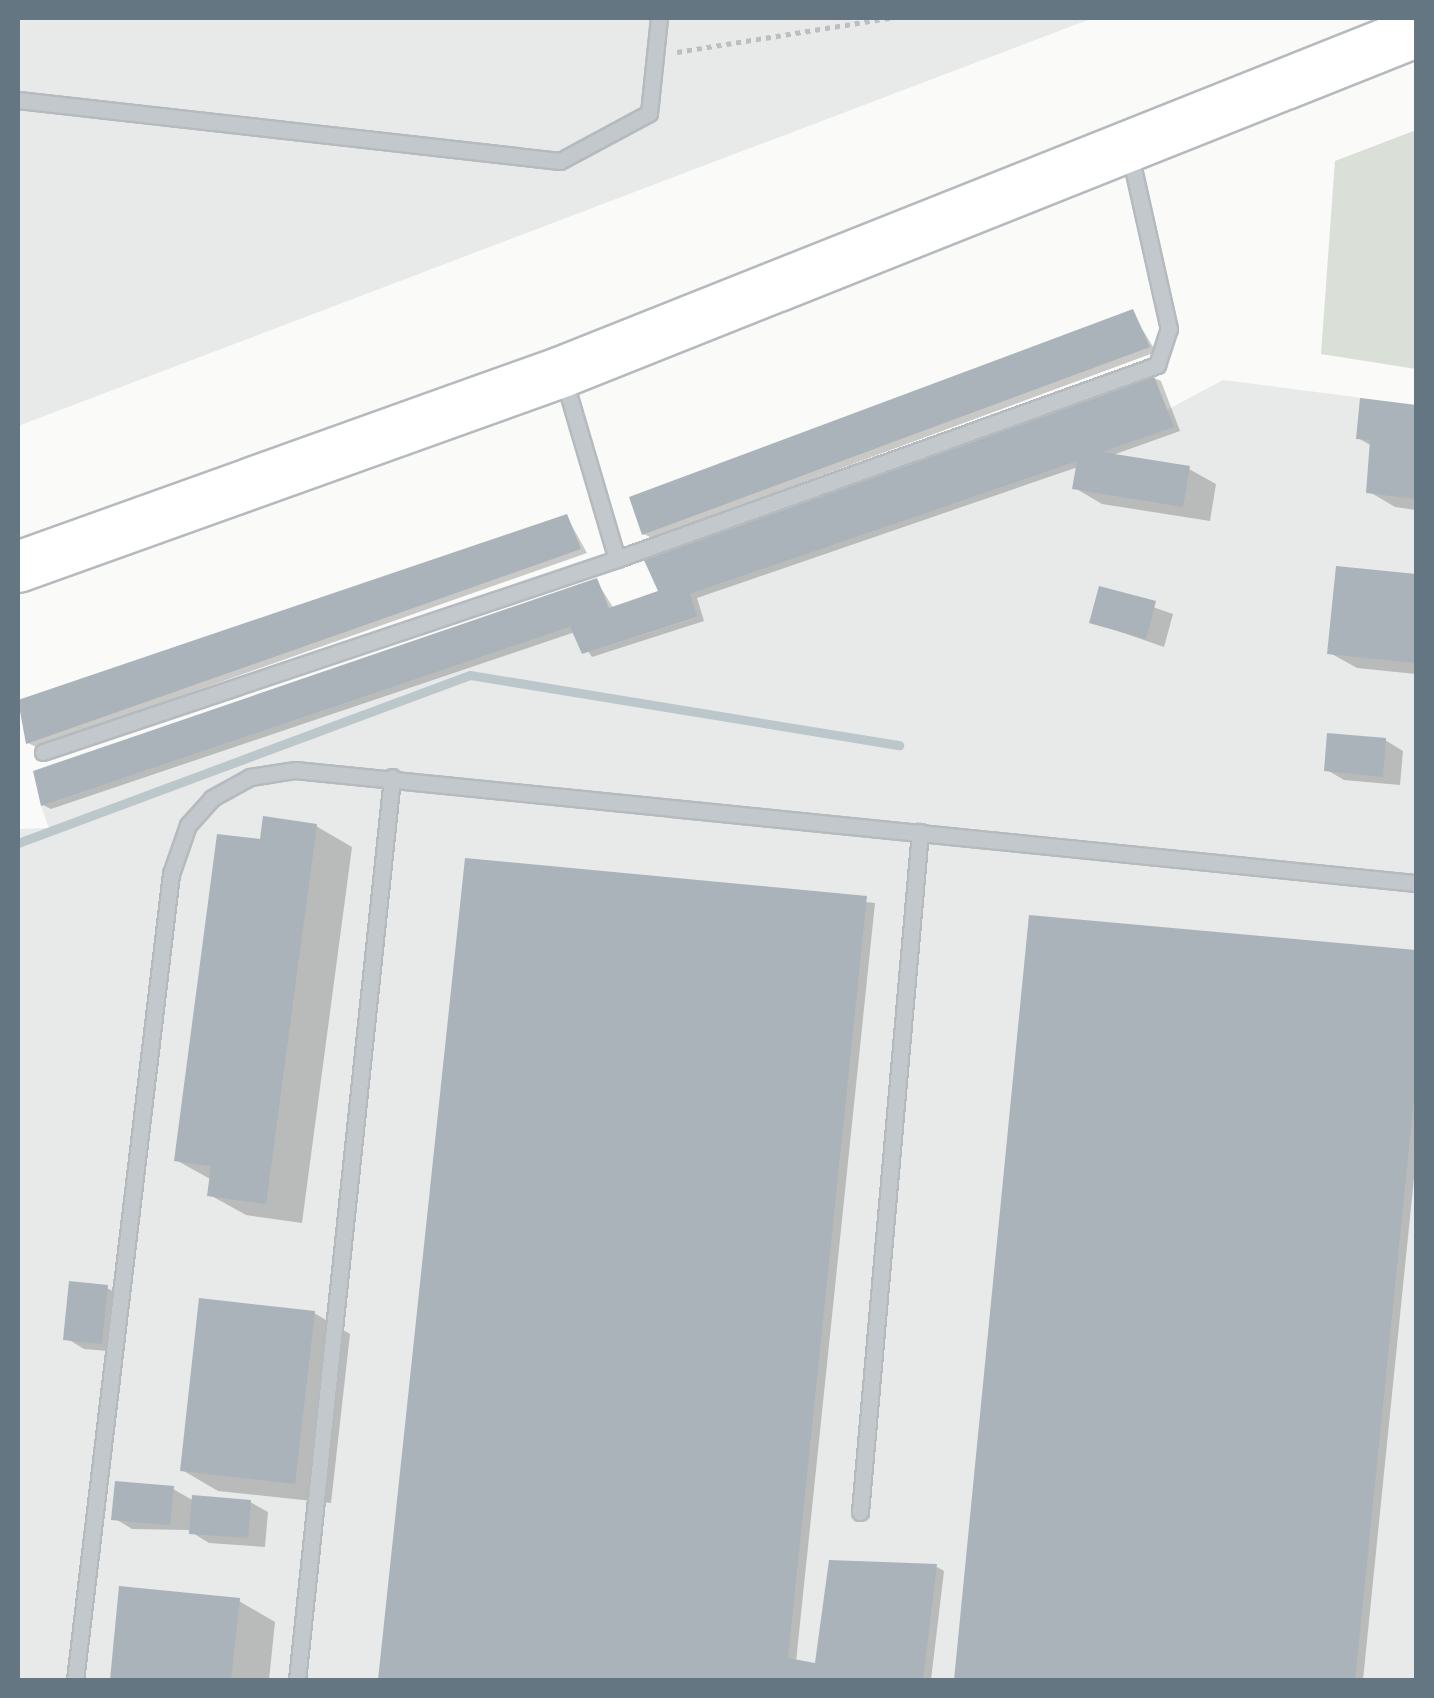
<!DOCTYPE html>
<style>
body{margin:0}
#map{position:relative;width:1434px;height:1698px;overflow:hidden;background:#fafaf8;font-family:Roboto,sans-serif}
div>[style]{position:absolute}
.built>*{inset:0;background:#e8e9e9}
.green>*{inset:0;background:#dadfd7}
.shadow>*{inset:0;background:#0003}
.stream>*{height:9px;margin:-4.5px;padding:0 4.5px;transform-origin:4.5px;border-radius:4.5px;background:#bbc7cb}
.building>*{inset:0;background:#aab3b9}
.path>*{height:5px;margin-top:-2.5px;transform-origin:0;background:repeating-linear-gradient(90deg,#bbbfc2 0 5px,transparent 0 10px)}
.roads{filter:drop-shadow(2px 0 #b5babe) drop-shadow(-2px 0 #b5babe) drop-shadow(0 2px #b5babe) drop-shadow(0 -2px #b5babe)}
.lane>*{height:15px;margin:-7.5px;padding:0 7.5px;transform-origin:7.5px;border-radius:7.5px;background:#c3c8cc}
.primary>*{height:50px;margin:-25px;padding:0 25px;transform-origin:25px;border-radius:25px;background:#fff}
span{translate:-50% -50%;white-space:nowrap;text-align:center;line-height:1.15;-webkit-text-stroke:10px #fff;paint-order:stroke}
.frame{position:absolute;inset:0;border:20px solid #657683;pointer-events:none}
</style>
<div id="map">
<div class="built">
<div style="clip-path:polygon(18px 18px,1093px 18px,18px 426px)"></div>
<div style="clip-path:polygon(1223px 380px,1416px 405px,1416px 1680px,18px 1680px,18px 829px,49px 828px,41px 806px,570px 627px,582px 654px,696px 618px,690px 594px,1173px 427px,1167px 410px)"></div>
</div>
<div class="green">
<div style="clip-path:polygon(1416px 130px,1416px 369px,1321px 354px,1335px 161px)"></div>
</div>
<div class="shadow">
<div style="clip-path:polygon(1132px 312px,1156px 352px,652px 538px,644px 534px)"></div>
<div style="clip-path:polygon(1152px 377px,1161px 381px,1180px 431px,1110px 456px,1189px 469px,1216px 484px,1210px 521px,1102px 504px,1075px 488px,1078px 467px,697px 598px,704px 621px,592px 657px,575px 632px,51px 809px,43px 805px,596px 580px,614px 609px,662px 593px)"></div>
<div style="clip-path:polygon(1363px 401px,1416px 407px,1416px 510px,1395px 507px,1368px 491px,1372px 446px,1358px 438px)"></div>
<div style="clip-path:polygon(567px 517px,587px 553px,36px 747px,28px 743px,18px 702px)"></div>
<div style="clip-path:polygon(1338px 569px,1416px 576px,1416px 674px,1357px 668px,1330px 653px)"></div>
<div style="clip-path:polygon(1101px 589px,1173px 614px,1164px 647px,1092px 622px)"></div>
<div style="clip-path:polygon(1385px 740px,1403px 751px,1400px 785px,1344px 780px,1327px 770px)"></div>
<div style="clip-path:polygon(316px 826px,352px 847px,302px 1223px,246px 1215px,210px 1195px,212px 1180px,176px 1160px)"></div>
<div style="clip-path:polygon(467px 860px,875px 903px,796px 1662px,817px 1666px,937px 1567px,944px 1571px,931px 1680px,381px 1680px)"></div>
<div style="clip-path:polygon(1032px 918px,1416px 953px,1416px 1158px,1363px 1680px,956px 1680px)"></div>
<div style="clip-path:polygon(107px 1288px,125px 1298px,120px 1352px,84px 1349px,66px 1338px)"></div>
<div style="clip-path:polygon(314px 1313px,350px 1334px,331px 1503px,218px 1491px,182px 1470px)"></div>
<div style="clip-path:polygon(173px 1489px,194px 1501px,250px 1502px,268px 1512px,265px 1547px,209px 1543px,188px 1530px,132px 1529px,114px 1518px)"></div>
<div style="clip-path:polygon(121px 1589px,239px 1601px,275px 1622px,269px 1680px,112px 1680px)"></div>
</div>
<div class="stream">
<div style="left:18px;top:843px;width:482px;rotate:-20.4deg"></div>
<div style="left:470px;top:675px;width:435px;rotate:9.3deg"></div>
</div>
<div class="building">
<div style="clip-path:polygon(1133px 309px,1150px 347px,642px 535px,629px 497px)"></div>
<div style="clip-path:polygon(1153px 374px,1174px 427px,1102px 452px,1190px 466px,1183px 507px,1072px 489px,1077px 461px,690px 594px,697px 617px,582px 654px,570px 627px,41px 806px,33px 771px,597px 578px,609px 608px,658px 591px,643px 558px)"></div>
<div style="clip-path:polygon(1360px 398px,1416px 405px,1416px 499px,1366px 493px,1370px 440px,1356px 439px)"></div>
<div style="clip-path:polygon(567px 514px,581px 549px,26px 744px,18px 700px)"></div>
<div style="clip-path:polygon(1336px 566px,1416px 574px,1416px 663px,1327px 654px)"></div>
<div style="clip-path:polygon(1099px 586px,1156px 601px,1146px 639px,1089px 623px)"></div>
<div style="clip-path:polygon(1327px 733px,1386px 738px,1383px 777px,1324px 771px)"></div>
<div style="clip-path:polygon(263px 816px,317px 824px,266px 1204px,207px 1196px,211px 1166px,174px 1161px,217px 834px,260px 839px)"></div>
<div style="clip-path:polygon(465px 858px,867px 896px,788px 1658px,815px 1663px,829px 1560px,937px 1564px,923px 1680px,378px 1680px)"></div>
<div style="clip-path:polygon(1029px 915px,1416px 950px,1416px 1079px,1355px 1680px,954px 1680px)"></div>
<div style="clip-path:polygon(69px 1281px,108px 1285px,102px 1344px,63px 1340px)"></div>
<div style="clip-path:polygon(199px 1298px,315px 1311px,295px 1484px,180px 1471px)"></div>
<div style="clip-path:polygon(115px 1481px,174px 1486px,170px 1525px,111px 1520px)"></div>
<div style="clip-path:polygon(192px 1495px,251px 1500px,248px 1538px,189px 1534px)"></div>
<div style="clip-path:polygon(119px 1586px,240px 1598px,231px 1680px,110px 1680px)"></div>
</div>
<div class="path">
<div style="left:677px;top:52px;width:216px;rotate:-9.1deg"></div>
</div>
<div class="roads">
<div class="lane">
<div style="left:18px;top:100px;width:545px;rotate:6.42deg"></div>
<div style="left:560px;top:161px;width:101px;rotate:-28.3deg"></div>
<div style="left:649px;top:113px;width:96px;rotate:-84deg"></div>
<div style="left:563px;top:376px;width:191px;rotate:73.6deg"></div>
<div style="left:43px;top:752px;width:606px;rotate:-18.58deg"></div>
<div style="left:617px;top:559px;width:574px;rotate:-19.76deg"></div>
<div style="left:1157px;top:365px;width:38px;rotate:-72deg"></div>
<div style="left:1169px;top:329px;width:178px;rotate:-102.6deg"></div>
<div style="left:860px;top:1512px;width:683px;rotate:-84.96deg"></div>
<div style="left:75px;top:1680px;width:812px;rotate:-83.21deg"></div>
<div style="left:171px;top:874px;width:52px;rotate:-70.9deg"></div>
<div style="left:188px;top:825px;width:36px;rotate:-48deg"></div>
<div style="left:212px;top:798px;width:43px;rotate:-28.9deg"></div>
<div style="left:250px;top:777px;width:46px;rotate:-8.8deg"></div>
<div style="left:295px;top:770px;width:1127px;rotate:5.76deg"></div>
<div style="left:297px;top:1680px;width:908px;rotate:-83.99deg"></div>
</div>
<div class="primary">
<div style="left:18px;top:567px;width:578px;rotate:-19.72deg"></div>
<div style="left:562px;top:372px;width:919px;rotate:-21.71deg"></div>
</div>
</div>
<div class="frame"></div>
</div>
